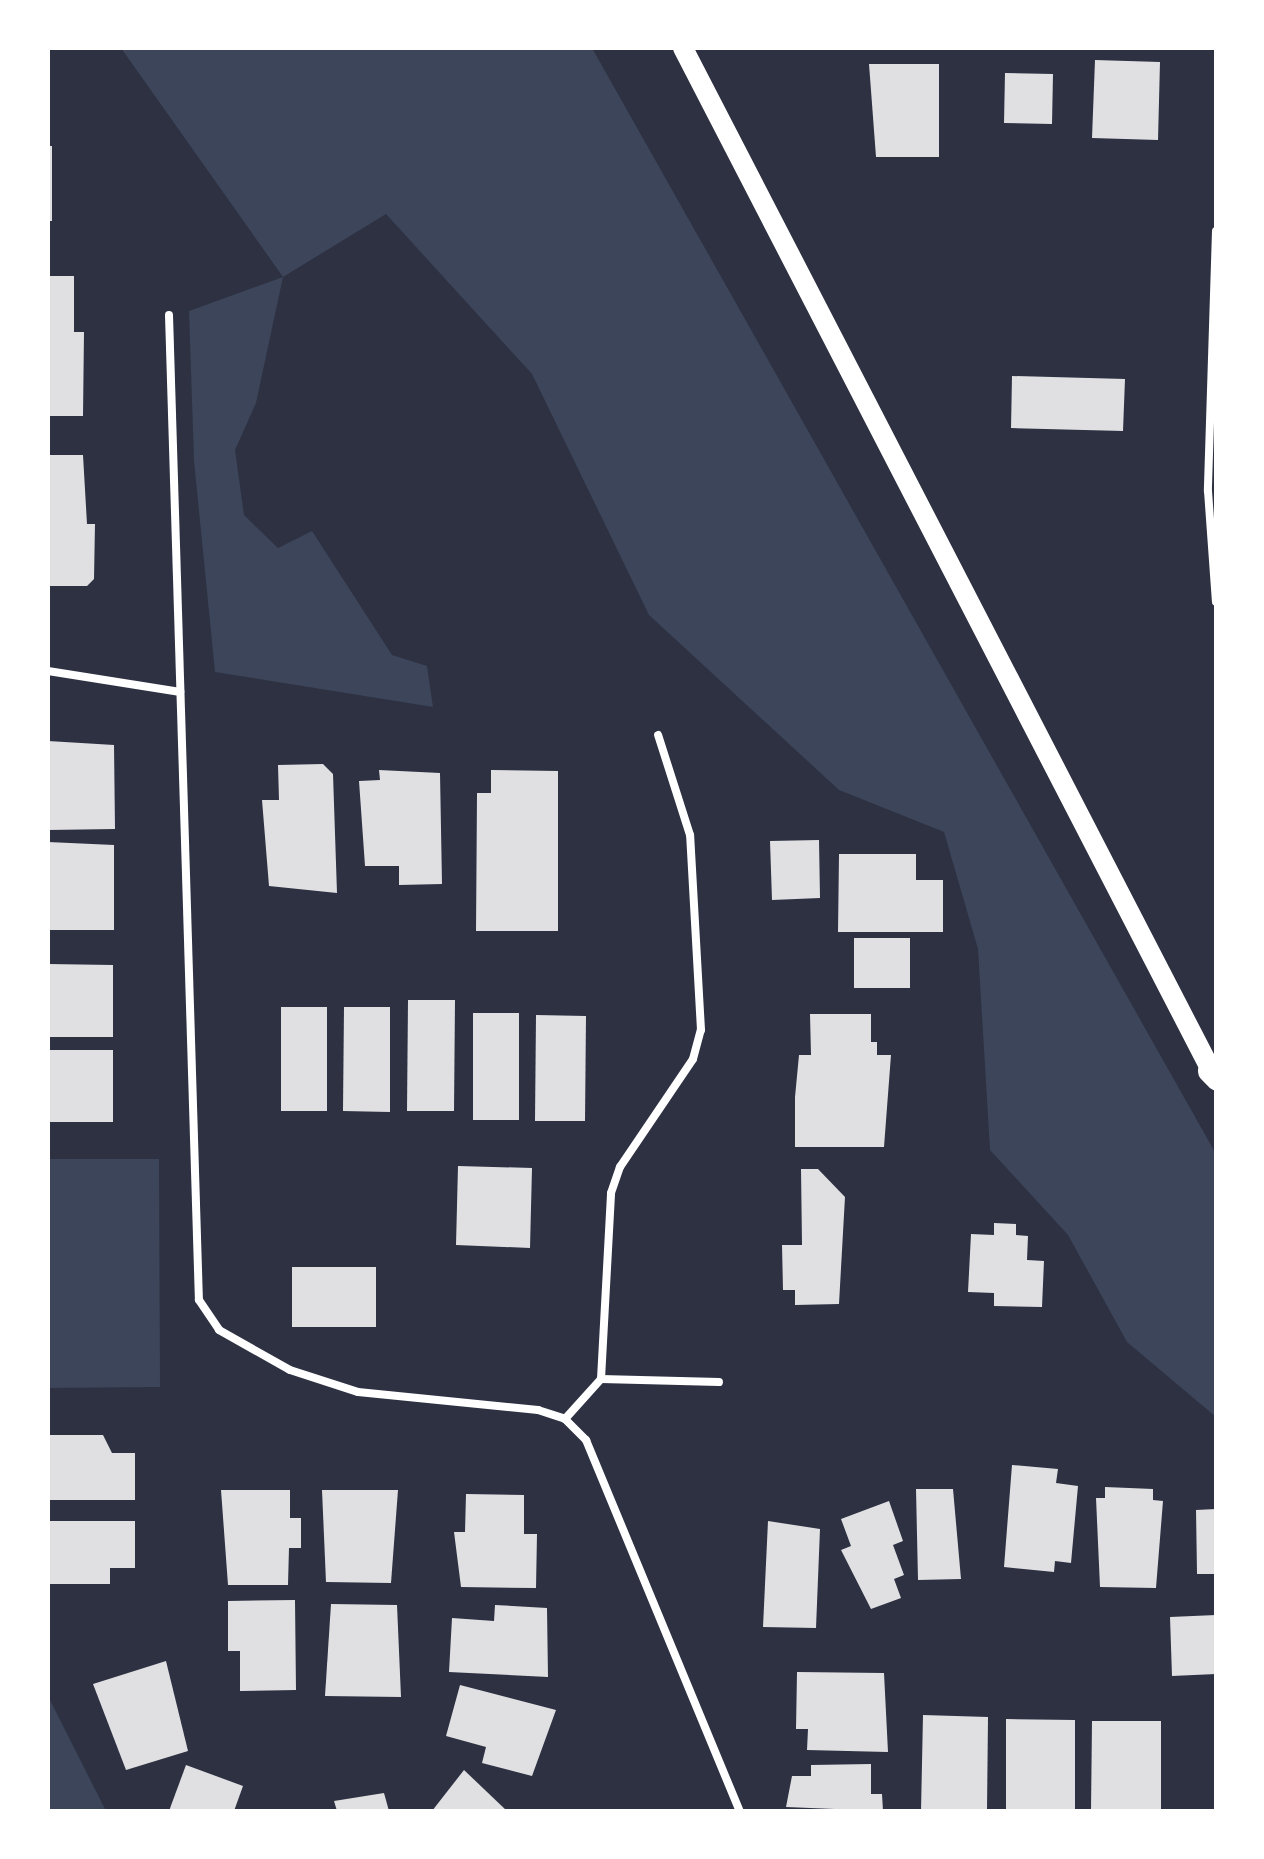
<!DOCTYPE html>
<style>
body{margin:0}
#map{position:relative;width:1264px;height:1859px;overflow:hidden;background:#2d3142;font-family:"Roboto Condensed",sans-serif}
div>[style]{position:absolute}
.green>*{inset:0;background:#3c4559}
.building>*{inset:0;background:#e0e0e3}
.minor>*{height:8px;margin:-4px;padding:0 4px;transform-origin:4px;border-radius:4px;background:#fff}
.primary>*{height:20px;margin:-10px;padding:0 10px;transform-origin:10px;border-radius:10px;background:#fff}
.motorway>*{height:24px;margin:-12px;padding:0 12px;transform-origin:12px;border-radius:12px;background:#fff}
span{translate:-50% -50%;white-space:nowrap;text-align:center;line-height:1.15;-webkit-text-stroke:7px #fff;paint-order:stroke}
.frame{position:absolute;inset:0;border:50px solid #fff;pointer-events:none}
</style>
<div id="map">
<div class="green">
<div style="clip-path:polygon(121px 48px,592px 48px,1216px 1154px,1216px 1417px,1127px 1342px,1068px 1235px,990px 1150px,978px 949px,944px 832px,839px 790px,649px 615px,532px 374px,386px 214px,283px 277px,256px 403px,235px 450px,244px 515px,278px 548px,312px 531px,392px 655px,427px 666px,433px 707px,215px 672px,194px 461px,189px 311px,283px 277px)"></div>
<div style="clip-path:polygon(48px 1159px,159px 1159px,160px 1387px,48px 1388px)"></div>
<div style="clip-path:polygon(48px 1696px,106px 1811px,48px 1811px)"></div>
</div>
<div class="building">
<div style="clip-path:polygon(1095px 60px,1160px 62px,1158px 140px,1092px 138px)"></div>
<div style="clip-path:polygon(869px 64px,939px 64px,939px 157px,876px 157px)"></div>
<div style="clip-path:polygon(1005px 73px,1053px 74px,1052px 124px,1004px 123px)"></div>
<div style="clip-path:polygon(48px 146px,52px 146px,52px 221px,48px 221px)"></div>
<div style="clip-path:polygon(48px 276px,74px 276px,74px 332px,84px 332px,83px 416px,48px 416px)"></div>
<div style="clip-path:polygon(1012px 376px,1125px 379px,1123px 431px,1011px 428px)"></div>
<div style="clip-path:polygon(48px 455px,83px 455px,87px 524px,95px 524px,94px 579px,87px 586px,48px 586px)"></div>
<div style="clip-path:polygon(48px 741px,114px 745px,115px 829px,48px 830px)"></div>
<div style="clip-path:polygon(323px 764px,333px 774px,337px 893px,269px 886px,262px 800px,279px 800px,278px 765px)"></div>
<div style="clip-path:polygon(379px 770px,440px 773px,442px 884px,399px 885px,399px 866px,365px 866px,359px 781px,380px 780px)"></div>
<div style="clip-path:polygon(491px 770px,558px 771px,558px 931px,476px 931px,477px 793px,491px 793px)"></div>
<div style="clip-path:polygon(819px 840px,820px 898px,772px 900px,770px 841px)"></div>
<div style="clip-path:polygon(48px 842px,114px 845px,114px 930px,48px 930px)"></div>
<div style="clip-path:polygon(839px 854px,916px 854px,916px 880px,943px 880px,943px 932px,838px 932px)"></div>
<div style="clip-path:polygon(854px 938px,910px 938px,910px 988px,854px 988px)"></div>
<div style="clip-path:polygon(48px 964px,113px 965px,113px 1037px,48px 1037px)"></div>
<div style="clip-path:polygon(408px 1000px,455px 1000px,454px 1111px,407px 1111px)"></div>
<div style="clip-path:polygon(281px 1007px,327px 1007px,327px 1111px,281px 1111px)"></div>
<div style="clip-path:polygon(344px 1007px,390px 1007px,390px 1112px,343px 1111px)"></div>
<div style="clip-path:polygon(473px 1013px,519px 1013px,519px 1120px,473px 1120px)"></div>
<div style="clip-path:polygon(810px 1014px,871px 1014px,871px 1042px,877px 1042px,877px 1055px,891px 1055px,884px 1147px,795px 1147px,795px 1097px,799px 1055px,811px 1055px)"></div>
<div style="clip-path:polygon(536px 1015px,586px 1016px,585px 1121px,535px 1121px)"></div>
<div style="clip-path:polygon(48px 1050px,113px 1050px,113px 1122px,48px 1122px)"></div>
<div style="clip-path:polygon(458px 1166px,532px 1168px,530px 1248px,456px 1245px)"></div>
<div style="clip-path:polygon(801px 1169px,818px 1169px,845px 1197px,839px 1304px,795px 1305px,795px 1290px,783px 1290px,782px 1245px,802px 1245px)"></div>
<div style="clip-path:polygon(994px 1223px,1016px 1224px,1016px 1235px,1028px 1236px,1027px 1260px,1044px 1261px,1042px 1307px,994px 1306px,994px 1293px,968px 1292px,971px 1234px,994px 1235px)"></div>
<div style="clip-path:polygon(292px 1267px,376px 1267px,376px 1327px,292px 1327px)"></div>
<div style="clip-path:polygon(50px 1435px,103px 1435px,112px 1453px,135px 1453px,135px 1500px,50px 1500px)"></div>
<div style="clip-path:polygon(1012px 1465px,1058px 1469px,1056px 1483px,1078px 1486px,1071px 1563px,1055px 1561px,1054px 1572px,1004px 1567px)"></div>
<div style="clip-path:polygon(1105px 1487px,1153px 1489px,1153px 1500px,1163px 1501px,1156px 1588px,1100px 1587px,1096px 1498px,1105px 1498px)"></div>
<div style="clip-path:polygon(916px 1489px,953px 1489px,961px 1579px,918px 1580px)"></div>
<div style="clip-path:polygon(221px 1490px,290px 1490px,290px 1518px,301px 1518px,301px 1548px,289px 1548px,288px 1585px,228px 1585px)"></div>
<div style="clip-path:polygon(322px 1490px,398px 1490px,391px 1583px,326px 1582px)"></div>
<div style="clip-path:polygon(466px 1494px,524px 1495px,524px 1534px,537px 1534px,536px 1588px,461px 1587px,454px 1532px,465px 1532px)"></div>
<div style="clip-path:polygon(889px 1501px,903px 1541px,893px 1545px,904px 1575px,894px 1579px,901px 1598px,871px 1609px,841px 1550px,851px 1546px,841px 1519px)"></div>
<div style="clip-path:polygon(1216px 1509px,1216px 1574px,1197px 1574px,1196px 1510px)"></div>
<div style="clip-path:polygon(50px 1521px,135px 1521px,135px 1568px,110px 1568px,110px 1584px,50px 1584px)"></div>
<div style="clip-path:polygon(768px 1521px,820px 1529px,816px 1628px,763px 1627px)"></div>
<div style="clip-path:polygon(295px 1600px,296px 1690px,240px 1691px,240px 1651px,228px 1651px,228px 1601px)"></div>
<div style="clip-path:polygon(331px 1604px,397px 1605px,401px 1697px,325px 1696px)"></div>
<div style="clip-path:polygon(495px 1605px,547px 1608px,548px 1677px,449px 1672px,452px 1618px,494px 1621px)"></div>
<div style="clip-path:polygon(1216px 1615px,1216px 1674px,1172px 1676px,1170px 1617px)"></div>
<div style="clip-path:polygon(166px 1661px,188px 1751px,126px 1770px,93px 1684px)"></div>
<div style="clip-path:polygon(797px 1672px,884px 1673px,888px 1752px,807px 1750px,808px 1729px,796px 1729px)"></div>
<div style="clip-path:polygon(460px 1685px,556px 1710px,532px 1776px,482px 1763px,486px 1747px,446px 1736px)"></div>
<div style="clip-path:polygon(923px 1715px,988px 1717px,987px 1811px,921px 1811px)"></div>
<div style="clip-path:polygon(1006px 1719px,1075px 1720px,1075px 1811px,1006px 1811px)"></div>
<div style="clip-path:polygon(1092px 1721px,1161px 1721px,1161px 1811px,1091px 1811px)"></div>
<div style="clip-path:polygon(871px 1764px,871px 1794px,882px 1794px,883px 1811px,786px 1807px,792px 1776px,811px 1776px,811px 1765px)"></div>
<div style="clip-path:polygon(186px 1765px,243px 1786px,234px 1811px,169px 1811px)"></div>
<div style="clip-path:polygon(464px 1770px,507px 1811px,432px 1811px)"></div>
<div style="clip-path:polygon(384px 1793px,389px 1811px,337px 1811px,334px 1801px)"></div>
</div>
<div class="minor">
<div style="left:1216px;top:231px;width:260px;rotate:91.8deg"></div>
<div style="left:1208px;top:491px;width:111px;rotate:85.9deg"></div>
<div style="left:169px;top:315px;width:985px;rotate:88.26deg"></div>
<div style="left:199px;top:1300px;width:36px;rotate:56deg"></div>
<div style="left:219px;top:1330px;width:81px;rotate:29.4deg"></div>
<div style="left:290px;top:1370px;width:71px;rotate:17.9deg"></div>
<div style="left:358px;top:1392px;width:181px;rotate:5.7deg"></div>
<div style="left:538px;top:1410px;width:28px;rotate:18deg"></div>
<div style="left:565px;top:1419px;width:30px;rotate:45deg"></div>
<div style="left:586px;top:1440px;width:402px;rotate:67.5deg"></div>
<div style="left:48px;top:671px;width:134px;rotate:9deg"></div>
<div style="left:601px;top:1379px;width:118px;rotate:1.5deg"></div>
<div style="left:565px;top:1419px;width:54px;rotate:-48deg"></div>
<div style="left:601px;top:1379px;width:186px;rotate:-86.9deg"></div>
<div style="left:611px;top:1193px;width:28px;rotate:-71deg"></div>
<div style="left:620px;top:1167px;width:130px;rotate:-55.9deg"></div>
<div style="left:693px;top:1059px;width:30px;rotate:-75deg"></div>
<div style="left:701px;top:1030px;width:195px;rotate:-93.2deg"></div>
<div style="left:690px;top:835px;width:105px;rotate:-107.7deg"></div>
</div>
<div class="primary">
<div style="left:683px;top:48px;width:1162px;rotate:62.68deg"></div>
</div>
<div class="motorway">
<div style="left:1210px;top:1071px;width:8px;rotate:45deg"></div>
</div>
<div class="frame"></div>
</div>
